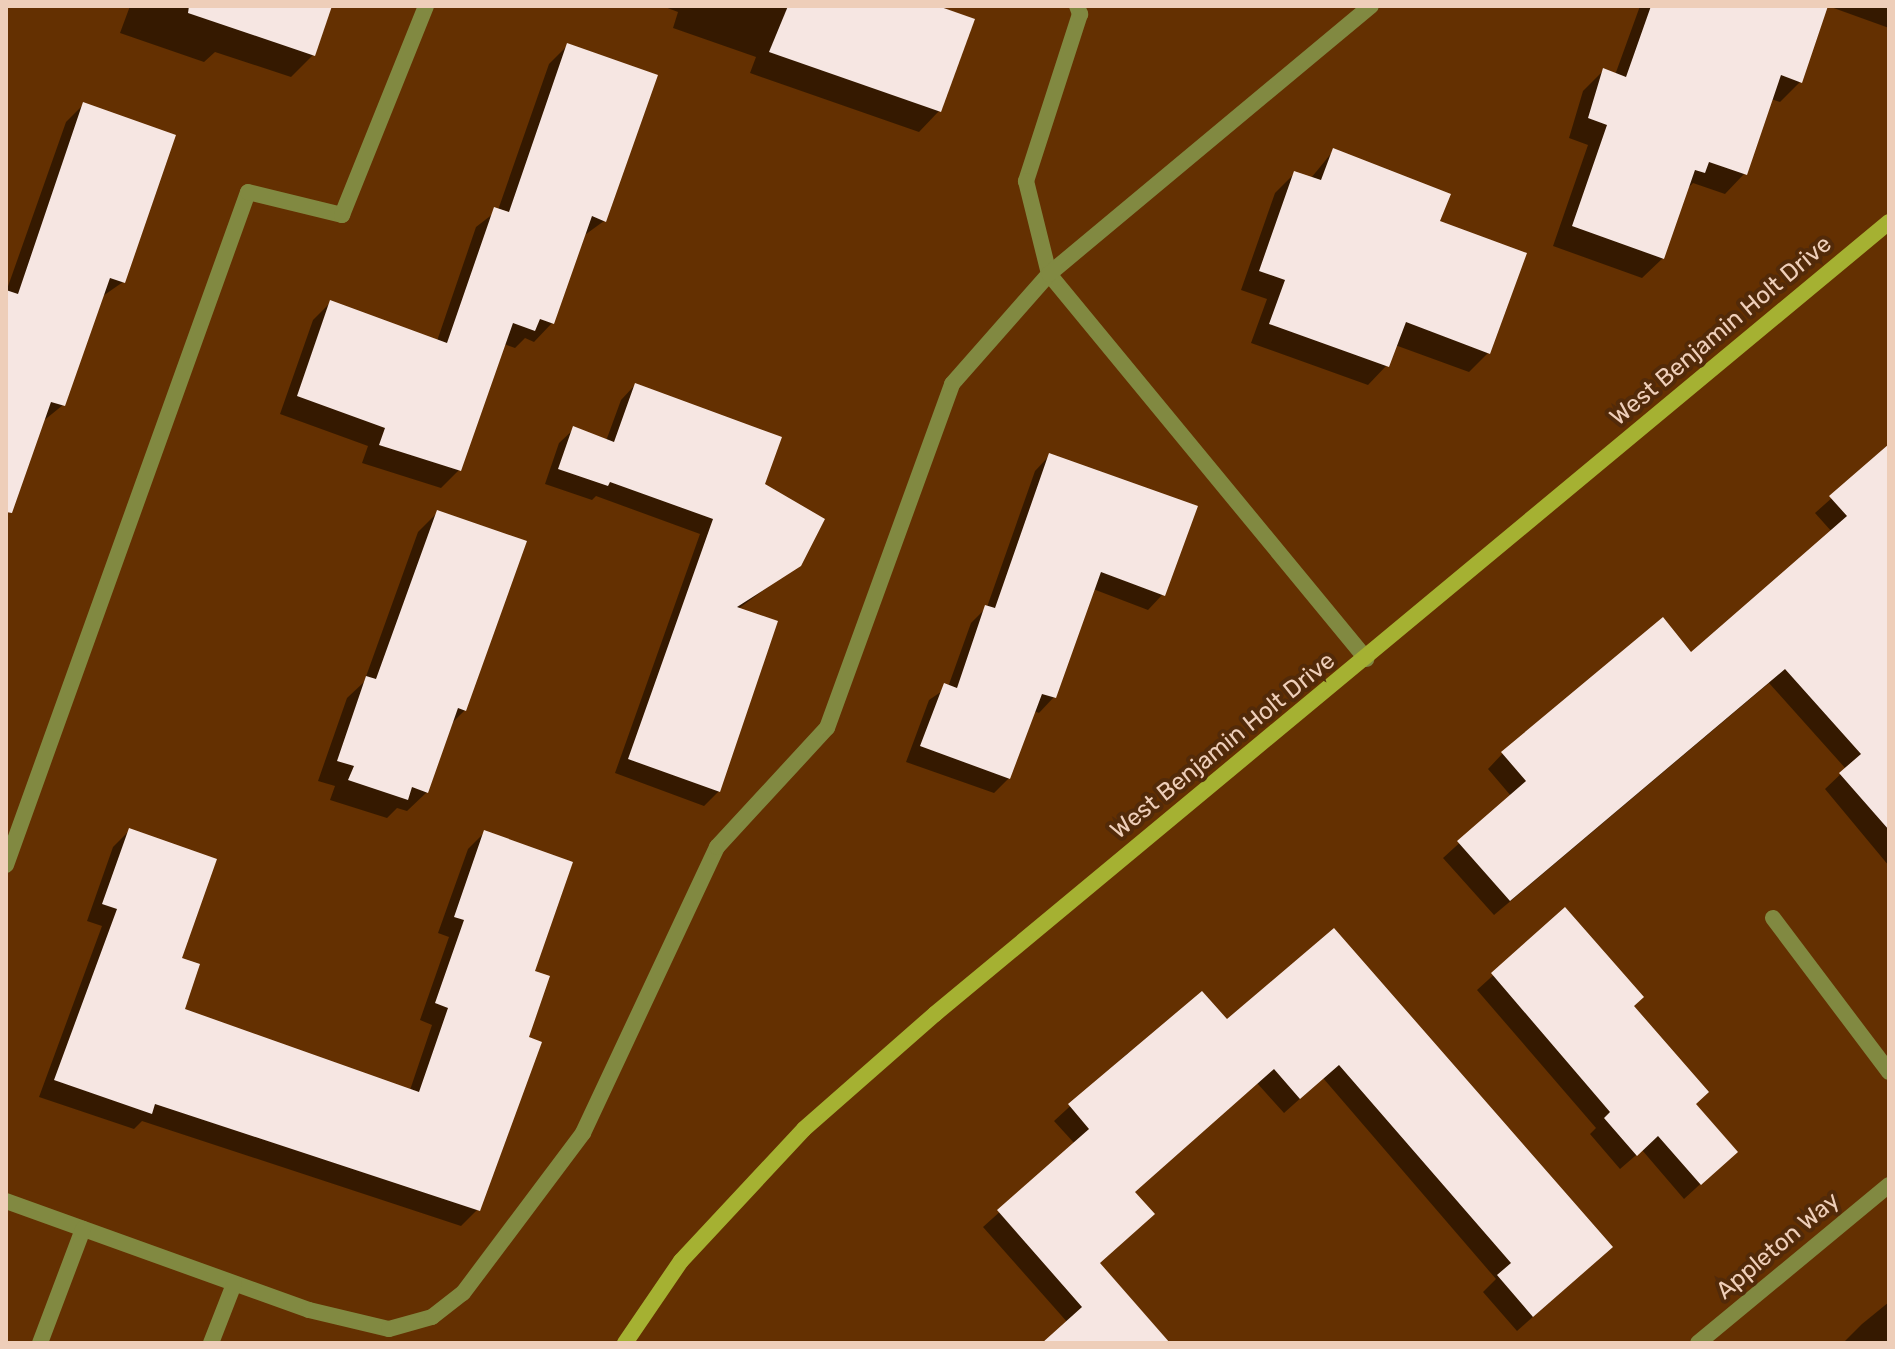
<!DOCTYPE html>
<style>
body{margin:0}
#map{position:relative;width:1895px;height:1349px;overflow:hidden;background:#643001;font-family:Rubik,sans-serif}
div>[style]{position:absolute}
.shadow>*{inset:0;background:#0007}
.building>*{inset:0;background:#f6e6e2}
.service>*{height:16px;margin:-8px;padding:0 8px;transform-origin:8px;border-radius:8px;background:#818941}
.minor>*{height:16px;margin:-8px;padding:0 8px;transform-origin:8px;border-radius:8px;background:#818941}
.secondary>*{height:16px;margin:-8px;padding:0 8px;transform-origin:8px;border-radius:8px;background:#a5b132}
span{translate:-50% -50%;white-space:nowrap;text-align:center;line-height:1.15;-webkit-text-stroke:8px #522a09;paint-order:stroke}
.street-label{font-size:24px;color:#eeceb9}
.frame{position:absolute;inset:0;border:8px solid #eeceb9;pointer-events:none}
</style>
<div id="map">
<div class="shadow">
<div style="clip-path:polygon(130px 6px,330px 6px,313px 55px,291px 77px,215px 52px,204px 62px,120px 33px)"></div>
<div style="clip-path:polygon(931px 6px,939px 111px,919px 132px,750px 73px,756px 57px,673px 28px,678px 12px,665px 7px)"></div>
<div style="clip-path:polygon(1640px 6px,1777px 6px,1800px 82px,1780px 102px,1771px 99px,1745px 173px,1725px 194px,1693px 183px,1687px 189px,1663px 258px,1642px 278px,1553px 246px,1588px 145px,1569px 138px,1583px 91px,1603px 71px,1615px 75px)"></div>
<div style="clip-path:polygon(1828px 6px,1889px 6px,1889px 28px)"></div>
<div style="clip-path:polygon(567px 46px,604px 221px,582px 237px,552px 323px,534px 342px,525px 338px,515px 348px,504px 344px,459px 470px,441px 488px,362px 463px,368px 446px,280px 414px,313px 320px,331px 302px,437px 341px,476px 227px,498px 210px,549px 64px)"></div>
<div style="clip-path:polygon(83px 105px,123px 282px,100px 298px,63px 405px,42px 422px,6px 499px,6px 292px,66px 122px)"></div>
<div style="clip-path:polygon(1334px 150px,1438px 222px,1489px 352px,1469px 372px,1395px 345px,1387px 365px,1368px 385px,1251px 343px,1267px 299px,1241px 290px,1275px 193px,1295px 173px,1311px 178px)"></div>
<div style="clip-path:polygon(635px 385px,762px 485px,799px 564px,738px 609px,719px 791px,704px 806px,615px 773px,700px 534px,596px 496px,592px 500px,545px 484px,559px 443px,574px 429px,606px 441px,621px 400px)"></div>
<div style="clip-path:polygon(1889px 447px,1889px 866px,1825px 789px,1846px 769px,1769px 683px,1494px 915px,1443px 858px,1511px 796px,1488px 769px,1503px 753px,1691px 654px,1832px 532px,1815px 513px)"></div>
<div style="clip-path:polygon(1050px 455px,1163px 594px,1148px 610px,1093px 589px,1054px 697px,1039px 713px,1034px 711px,1009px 778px,994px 793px,906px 762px,929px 700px,948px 687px,971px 623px,987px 607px,1035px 471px)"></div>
<div style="clip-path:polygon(438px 512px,465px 710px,451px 724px,427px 792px,407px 811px,397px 808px,387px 818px,330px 800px,335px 786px,318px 781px,347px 698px,364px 682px,418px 532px)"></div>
<div style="clip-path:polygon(130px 830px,179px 959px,182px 1010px,410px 1090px,432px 1025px,420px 1020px,449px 937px,438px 933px,468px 849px,484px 833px,532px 972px,526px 1038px,478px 1209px,461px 1226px,142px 1121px,134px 1129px,39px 1097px,102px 926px,87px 921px,113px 847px)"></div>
<div style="clip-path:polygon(1565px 910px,1694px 1105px,1720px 1166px,1684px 1199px,1642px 1150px,1620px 1169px,1590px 1134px,1596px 1128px,1477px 990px)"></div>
<div style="clip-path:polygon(1334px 931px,1595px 1262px,1517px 1331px,1483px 1292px,1496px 1279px,1323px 1078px,1284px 1113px,1257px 1083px,1133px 1192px,1098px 1264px,1168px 1343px,1045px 1343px,1068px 1323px,983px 1227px,1075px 1144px,1054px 1121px,1128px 1053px,1226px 1022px)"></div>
<div style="clip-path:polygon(1889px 1302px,1889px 1343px,1843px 1343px,1862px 1324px)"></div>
</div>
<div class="building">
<div style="clip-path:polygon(189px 6px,332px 6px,315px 56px,188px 13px)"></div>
<div style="clip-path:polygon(788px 6px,938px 6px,975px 19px,941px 112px,769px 52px)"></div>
<div style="clip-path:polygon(1651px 6px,1828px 6px,1802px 83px,1781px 75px,1747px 175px,1709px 162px,1705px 173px,1695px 170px,1664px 259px,1572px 226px,1607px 125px,1588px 118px,1603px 68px,1626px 77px)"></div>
<div style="clip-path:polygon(567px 43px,658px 75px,606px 222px,592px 216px,554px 324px,540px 319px,535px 331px,513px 323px,461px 471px,379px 445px,385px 428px,297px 396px,330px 300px,447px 343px,494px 207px,509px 212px)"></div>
<div style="clip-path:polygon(83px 102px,176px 135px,125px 283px,110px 278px,65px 406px,51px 402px,12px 513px,6px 512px,6px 290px,18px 294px)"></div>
<div style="clip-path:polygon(1333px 148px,1451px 194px,1440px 221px,1527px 253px,1490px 354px,1406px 322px,1389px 367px,1269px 324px,1285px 280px,1259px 271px,1294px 171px,1321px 180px)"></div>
<div style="clip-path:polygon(635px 383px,782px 437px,765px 484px,825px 519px,801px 566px,737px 607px,778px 621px,720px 792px,628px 759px,713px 519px,610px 482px,608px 486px,558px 469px,573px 426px,614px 442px)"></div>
<div style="clip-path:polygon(1889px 444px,1889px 830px,1839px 773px,1861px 754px,1785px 669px,1510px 901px,1457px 841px,1526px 781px,1501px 752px,1663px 617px,1691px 652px,1847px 516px,1829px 496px)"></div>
<div style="clip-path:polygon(1049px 453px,1198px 506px,1165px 596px,1101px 572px,1056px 698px,1042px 694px,1010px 779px,920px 746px,944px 683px,957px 688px,985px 605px,995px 608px)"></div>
<div style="clip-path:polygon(437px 510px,527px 541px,466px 711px,458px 708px,428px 793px,412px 787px,408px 800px,348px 780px,354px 766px,337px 761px,366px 676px,376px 679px)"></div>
<div style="clip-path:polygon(129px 828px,217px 859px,182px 958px,200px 964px,185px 1009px,419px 1092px,448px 1008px,435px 1003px,464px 920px,454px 917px,484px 830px,573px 862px,535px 971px,550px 976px,529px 1037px,542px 1042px,480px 1211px,155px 1104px,152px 1114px,54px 1080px,117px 909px,102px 904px)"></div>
<div style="clip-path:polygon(1565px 907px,1644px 997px,1634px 1006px,1709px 1092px,1696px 1104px,1738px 1152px,1701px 1185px,1658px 1136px,1637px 1156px,1604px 1118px,1610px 1112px,1491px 973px)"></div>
<div style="clip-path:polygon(1334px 928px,1613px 1247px,1533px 1317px,1497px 1275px,1511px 1263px,1339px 1065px,1300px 1099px,1274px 1069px,1135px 1192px,1155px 1214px,1100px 1263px,1170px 1343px,1042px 1343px,1082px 1307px,997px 1210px,1089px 1129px,1068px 1104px,1202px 991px,1227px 1019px)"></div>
</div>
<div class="service">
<div style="left:1773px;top:918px;width:193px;rotate:53deg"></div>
</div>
<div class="minor">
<div style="left:1077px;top:6px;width:9px;rotate:69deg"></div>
<div style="left:1080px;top:14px;width:176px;rotate:107.9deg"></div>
<div style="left:1026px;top:181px;width:96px;rotate:76.1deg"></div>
<div style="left:1049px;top:274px;width:499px;rotate:50.5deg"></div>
<div style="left:6px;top:865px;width:715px;rotate:-70.22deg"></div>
<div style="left:248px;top:192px;width:97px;rotate:13.7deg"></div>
<div style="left:342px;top:215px;width:225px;rotate:-68.1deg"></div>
<div style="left:6px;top:1201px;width:322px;rotate:19.8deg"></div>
<div style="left:309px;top:1310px;width:82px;rotate:13.4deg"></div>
<div style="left:389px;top:1329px;width:45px;rotate:-15.6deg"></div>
<div style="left:432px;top:1317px;width:39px;rotate:-38deg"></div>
<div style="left:463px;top:1293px;width:200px;rotate:-53.1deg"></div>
<div style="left:583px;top:1133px;width:316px;rotate:-64.9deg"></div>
<div style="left:717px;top:847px;width:162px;rotate:-47.3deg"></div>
<div style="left:827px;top:728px;width:366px;rotate:-70deg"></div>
<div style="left:952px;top:384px;width:147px;rotate:-48.6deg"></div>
<div style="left:1049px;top:274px;width:419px;rotate:-39.8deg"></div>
<div style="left:40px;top:1343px;width:122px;rotate:-69.3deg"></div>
<div style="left:211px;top:1343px;width:63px;rotate:-68.7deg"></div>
<div style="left:1698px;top:1343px;width:248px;rotate:-39.6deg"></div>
</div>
<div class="secondary">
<div style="left:625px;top:1343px;width:99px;rotate:-55.7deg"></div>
<div style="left:681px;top:1261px;width:180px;rotate:-47deg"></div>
<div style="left:804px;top:1129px;width:174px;rotate:-41.3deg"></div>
<div style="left:935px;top:1014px;width:1240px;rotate:-39.7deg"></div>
</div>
<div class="street-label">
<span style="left:1721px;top:331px;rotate:-40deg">West Benjamin Holt Drive</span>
<span style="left:1223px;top:746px;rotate:-39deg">West Benjamin Holt Drive</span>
<span style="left:1778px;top:1246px;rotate:-40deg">Appleton Way</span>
</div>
<div class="frame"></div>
</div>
